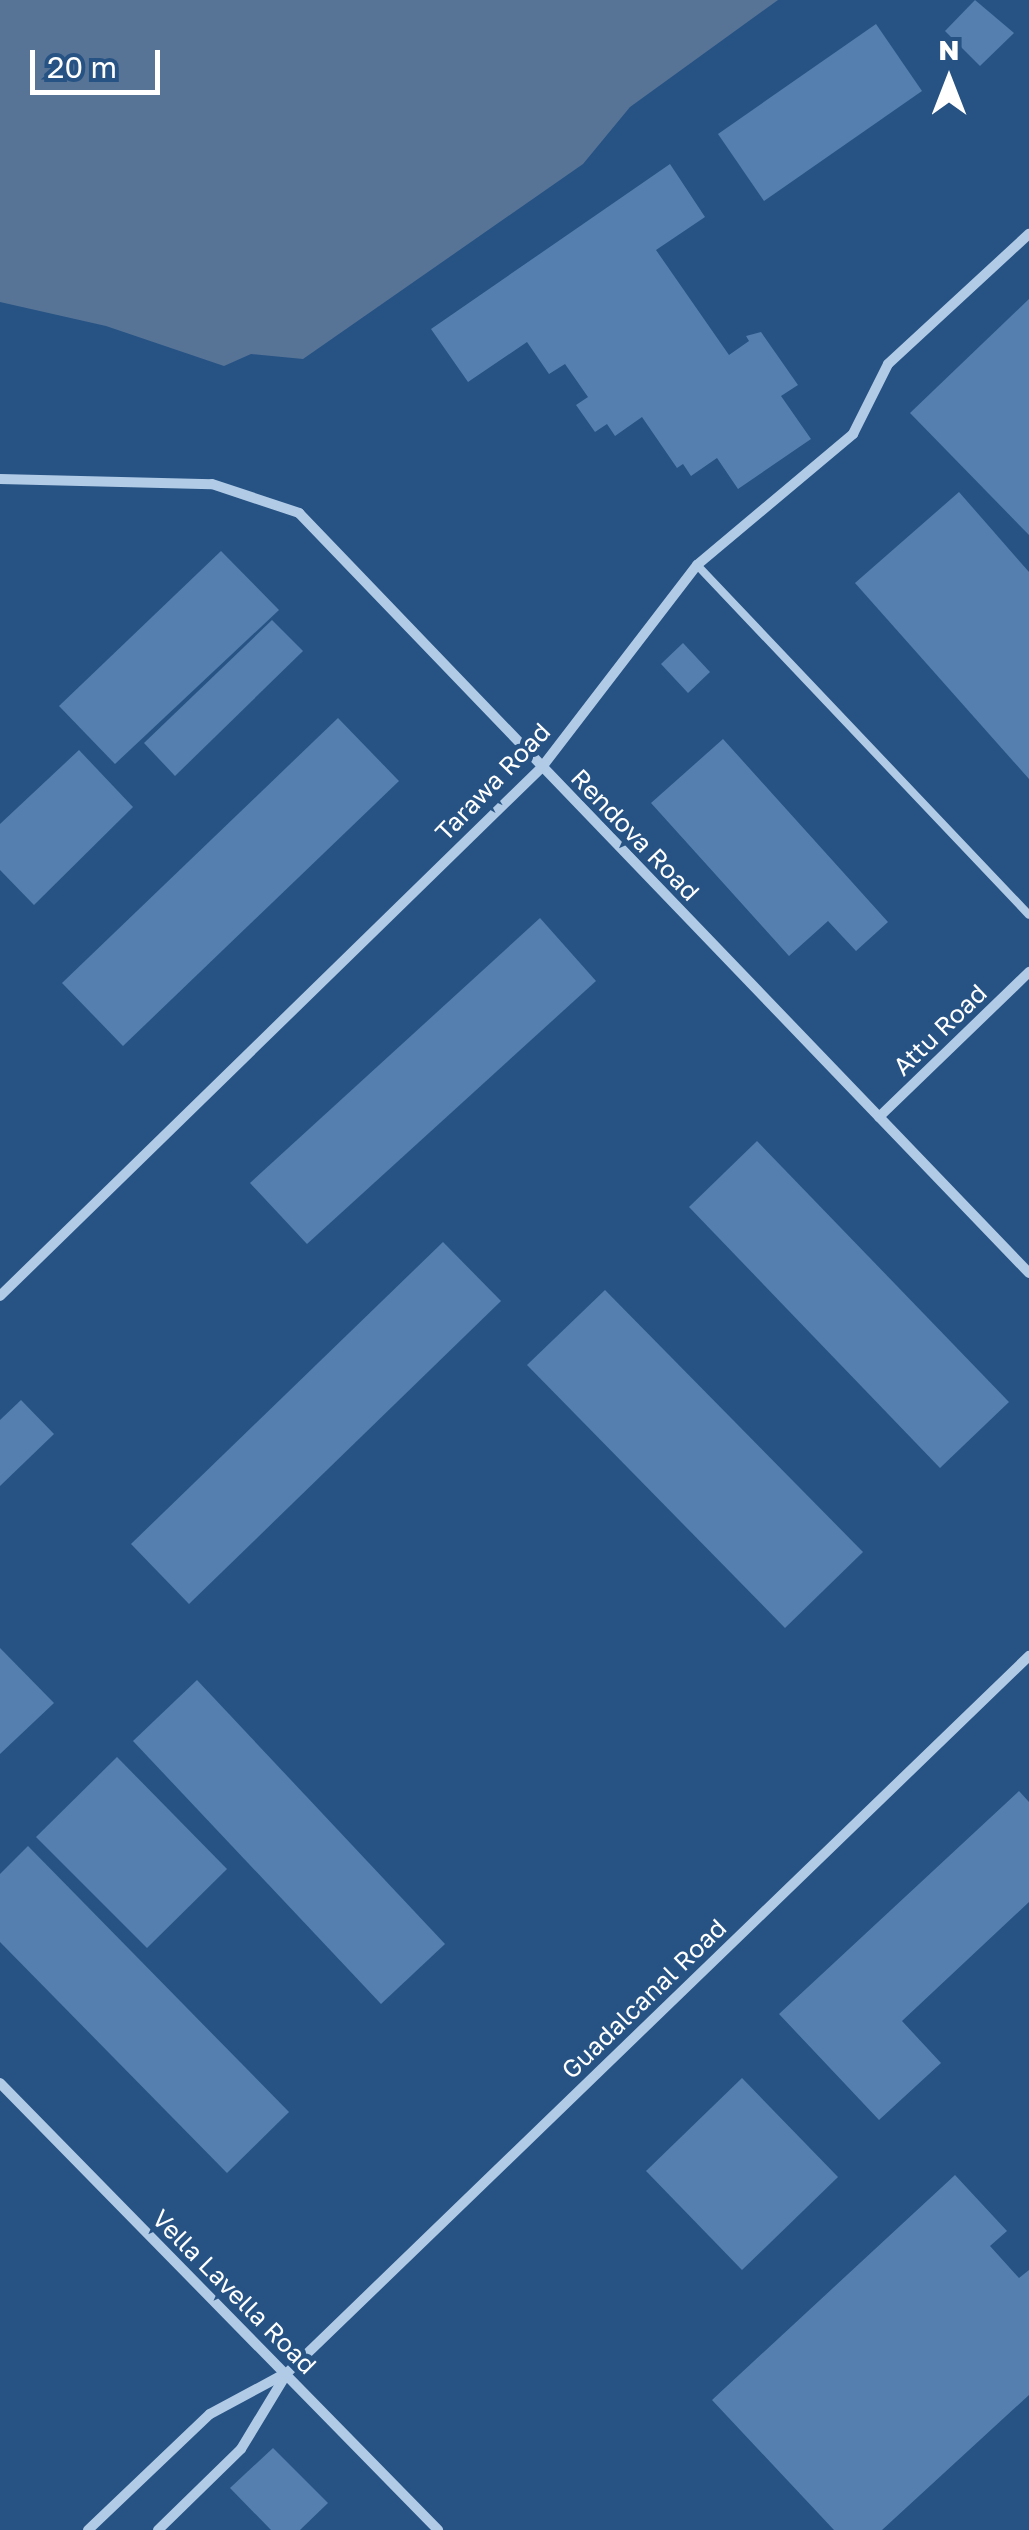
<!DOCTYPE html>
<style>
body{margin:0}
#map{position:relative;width:1029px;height:2530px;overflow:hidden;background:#275384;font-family:"Golos Text",sans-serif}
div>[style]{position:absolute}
.water>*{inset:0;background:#577497}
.building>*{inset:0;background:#547fae}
.service>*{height:8px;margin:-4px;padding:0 4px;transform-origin:4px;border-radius:4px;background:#b1cbe7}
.minor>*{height:10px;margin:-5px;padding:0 5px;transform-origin:5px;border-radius:5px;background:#b1cbe7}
span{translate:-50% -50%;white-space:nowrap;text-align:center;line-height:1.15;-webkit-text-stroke:10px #275384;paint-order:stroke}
.street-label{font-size:25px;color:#fff}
.north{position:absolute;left:899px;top:30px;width:100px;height:100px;-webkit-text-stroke:8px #275384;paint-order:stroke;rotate:0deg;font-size:28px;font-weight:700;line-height:40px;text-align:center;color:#fff}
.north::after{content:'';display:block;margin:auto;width:35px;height:45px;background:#fff;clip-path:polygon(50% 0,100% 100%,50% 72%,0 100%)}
.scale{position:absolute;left:30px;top:50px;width:130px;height:45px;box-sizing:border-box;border:5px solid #fff;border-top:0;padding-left:12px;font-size:30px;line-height:35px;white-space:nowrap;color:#fff;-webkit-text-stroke:8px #275384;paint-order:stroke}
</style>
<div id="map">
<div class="water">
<div style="clip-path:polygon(0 0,778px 0,630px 107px,583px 164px,303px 359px,251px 354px,224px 366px,106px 326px,0 302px)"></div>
</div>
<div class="building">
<div style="clip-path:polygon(975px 0,1014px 33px,980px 66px,945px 31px)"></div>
<div style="clip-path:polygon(876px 24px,922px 91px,764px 201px,718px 134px)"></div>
<div style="clip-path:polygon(670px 164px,705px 217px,656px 250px,729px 355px,749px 341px,746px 336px,761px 332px,798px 385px,781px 396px,811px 439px,738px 489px,717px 458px,691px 476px,683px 464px,677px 468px,642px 417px,615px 436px,607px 424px,595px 432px,576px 405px,588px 397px,565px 364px,549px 374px,527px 342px,468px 382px,431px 329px)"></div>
<div style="clip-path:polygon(1029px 299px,1029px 535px,910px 413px)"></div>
<div style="clip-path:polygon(959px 492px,1029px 572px,1029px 779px,855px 583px)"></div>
<div style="clip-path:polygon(221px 551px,279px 610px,115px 764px,59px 706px)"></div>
<div style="clip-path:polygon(272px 620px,303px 651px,175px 776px,144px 743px)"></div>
<div style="clip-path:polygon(683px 643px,710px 672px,688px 693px,661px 664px)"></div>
<div style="clip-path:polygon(338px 718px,399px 781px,123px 1046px,62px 983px)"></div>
<div style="clip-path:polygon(723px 739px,888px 922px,856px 951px,828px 921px,789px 956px,651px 803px)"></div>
<div style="clip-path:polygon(79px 750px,133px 807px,34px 905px,0 870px,0 824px)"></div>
<div style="clip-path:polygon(540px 918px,596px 981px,307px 1244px,250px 1183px)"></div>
<div style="clip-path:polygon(757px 1141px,1009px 1402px,940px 1468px,689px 1207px)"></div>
<div style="clip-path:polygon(443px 1242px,501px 1301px,189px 1604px,131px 1544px)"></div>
<div style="clip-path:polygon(605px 1290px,863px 1552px,785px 1628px,527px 1365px)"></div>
<div style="clip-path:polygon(21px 1400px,54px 1434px,0 1486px,0 1420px)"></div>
<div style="clip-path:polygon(0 1648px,54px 1703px,0 1754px)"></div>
<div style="clip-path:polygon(197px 1680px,445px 1944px,381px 2004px,133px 1741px)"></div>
<div style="clip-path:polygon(117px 1757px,227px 1869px,147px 1948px,36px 1837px)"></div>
<div style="clip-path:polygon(1019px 1791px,1029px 1802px,1029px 1902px,902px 2021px,941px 2063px,879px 2120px,779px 2014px)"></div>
<div style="clip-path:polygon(28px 1846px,289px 2112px,227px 2173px,0 1942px,0 1874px)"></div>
<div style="clip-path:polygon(742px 2078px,838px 2177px,742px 2270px,646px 2171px)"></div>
<div style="clip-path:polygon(955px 2175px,1007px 2231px,990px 2246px,1019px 2278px,1029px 2270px,1029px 2395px,882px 2530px,834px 2530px,712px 2400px)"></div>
<div style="clip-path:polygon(273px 2448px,328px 2503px,300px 2530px,271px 2530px,230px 2488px)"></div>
</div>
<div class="service">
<div style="left:697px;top:565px;width:482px;rotate:46.5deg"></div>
</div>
<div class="minor">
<div style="left:0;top:479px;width:212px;rotate:1.4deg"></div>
<div style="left:212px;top:484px;width:92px;rotate:18.4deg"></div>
<div style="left:299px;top:513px;width:1054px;rotate:46.15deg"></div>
<div style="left:879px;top:1117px;width:209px;rotate:-44deg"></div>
<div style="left:0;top:1296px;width:757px;rotate:-44.3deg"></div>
<div style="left:542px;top:767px;width:255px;rotate:-52.5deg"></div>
<div style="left:697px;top:565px;width:204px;rotate:-40deg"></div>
<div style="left:853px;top:434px;width:78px;rotate:-63.4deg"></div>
<div style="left:888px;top:364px;width:192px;rotate:-42.7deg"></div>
<div style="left:0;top:2083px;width:626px;rotate:45.58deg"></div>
<div style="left:88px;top:2530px;width:168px;rotate:-43.6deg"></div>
<div style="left:210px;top:2414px;width:86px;rotate:-28.3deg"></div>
<div style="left:158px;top:2530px;width:116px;rotate:-44.3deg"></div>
<div style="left:241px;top:2449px;width:89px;rotate:-58.8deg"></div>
<div style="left:287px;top:2373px;width:1032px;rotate:-44.02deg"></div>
</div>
<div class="street-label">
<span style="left:493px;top:782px;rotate:-46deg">Tarawa Road</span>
<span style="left:635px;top:835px;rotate:46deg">Rendova Road</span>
<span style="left:940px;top:1030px;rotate:-44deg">Attu Road</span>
<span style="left:644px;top:1999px;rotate:-44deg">Guadalcanal Road</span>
<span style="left:234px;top:2292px;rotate:45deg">Vella Lavella Road</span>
</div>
<div class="north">N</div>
<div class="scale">20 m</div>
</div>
